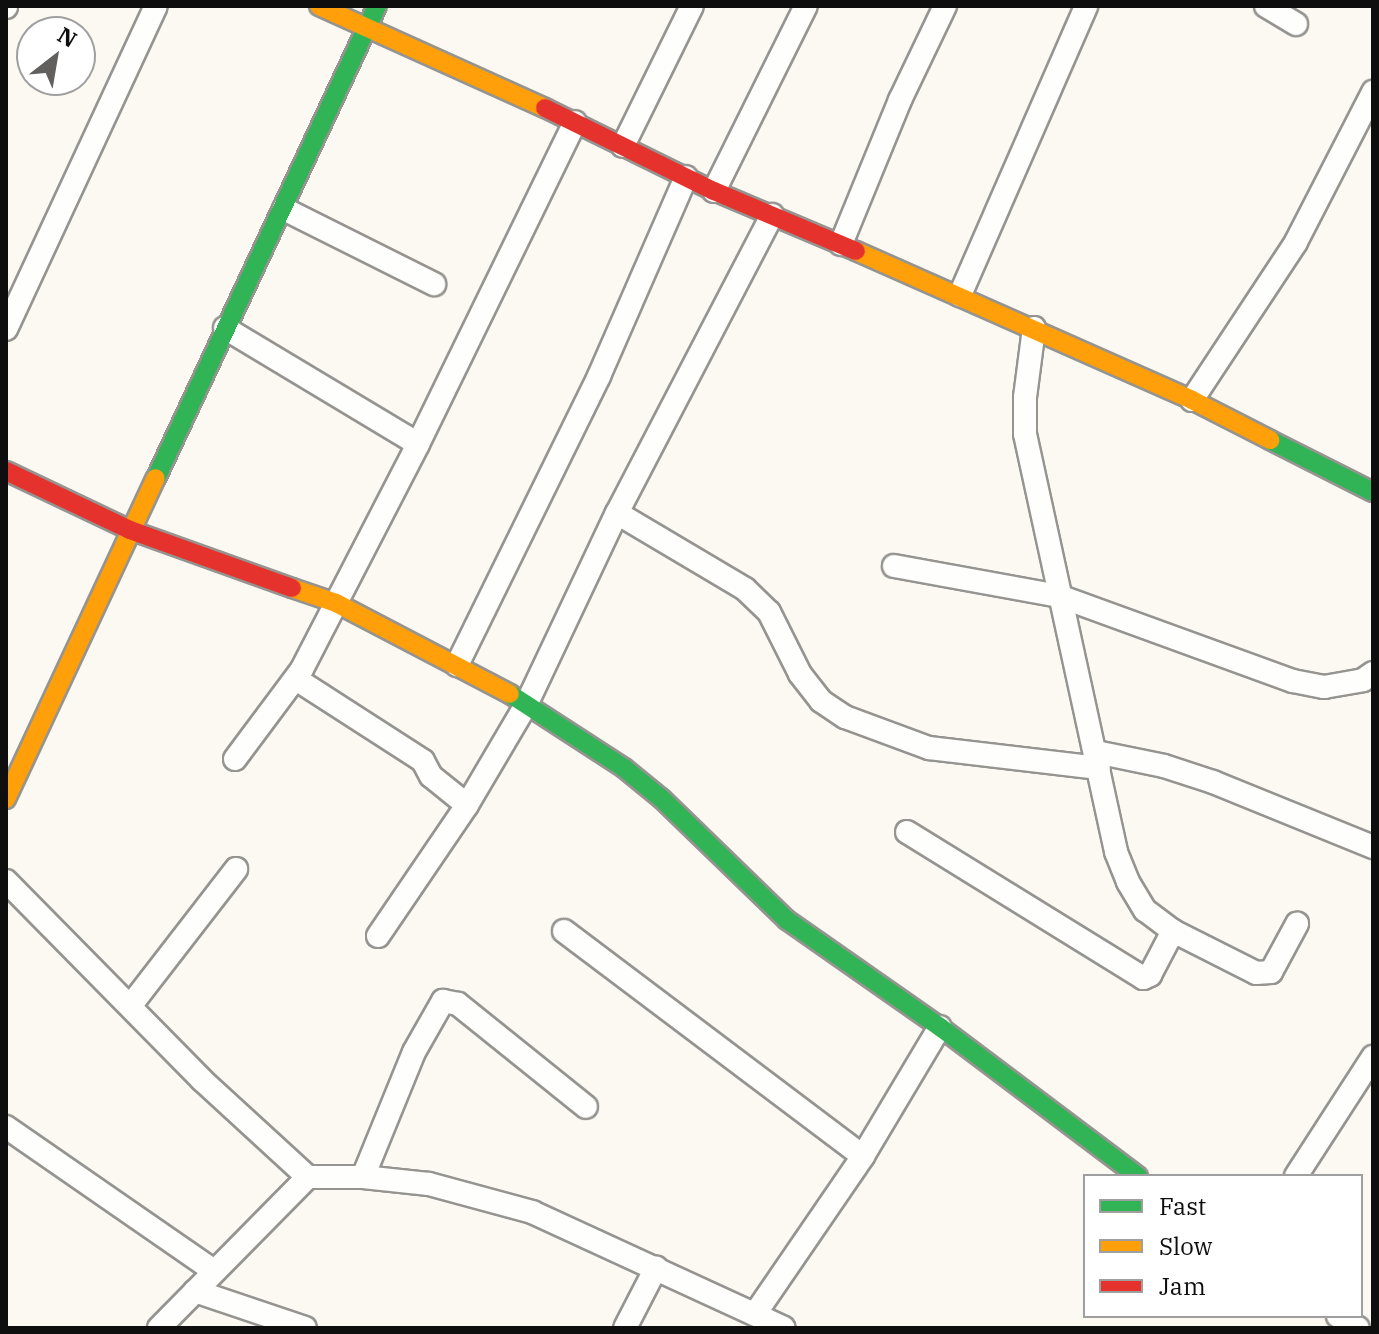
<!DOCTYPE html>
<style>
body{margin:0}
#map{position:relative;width:1379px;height:1334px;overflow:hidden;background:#fbf9f2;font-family:"IBM Plex Serif",serif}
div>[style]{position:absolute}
.roads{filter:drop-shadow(2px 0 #959491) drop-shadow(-2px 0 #959491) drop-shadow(0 2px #959491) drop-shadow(0 -2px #959491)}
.street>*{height:22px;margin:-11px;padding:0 11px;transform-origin:11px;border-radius:11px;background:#fefefd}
.fast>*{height:18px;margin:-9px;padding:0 9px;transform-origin:9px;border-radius:9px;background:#30b455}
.slow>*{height:18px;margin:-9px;padding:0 9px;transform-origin:9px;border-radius:9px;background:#ff9f0a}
.jam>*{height:18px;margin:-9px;padding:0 9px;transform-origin:9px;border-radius:9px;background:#e5322d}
span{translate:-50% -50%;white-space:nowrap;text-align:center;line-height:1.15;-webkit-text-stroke:8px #fff;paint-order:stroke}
.frame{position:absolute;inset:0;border:8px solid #0e0e0e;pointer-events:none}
.legend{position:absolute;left:1083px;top:1174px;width:280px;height:144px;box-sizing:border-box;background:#fff;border:2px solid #9f9f9f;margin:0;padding:10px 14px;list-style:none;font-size:24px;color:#0e0e0e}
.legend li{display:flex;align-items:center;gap:16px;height:40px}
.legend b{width:40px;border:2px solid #9f9f9f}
.north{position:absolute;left:16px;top:16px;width:80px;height:80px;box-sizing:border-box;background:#fff;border:2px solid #9f9f9f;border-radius:50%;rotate:31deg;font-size:22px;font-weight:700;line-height:32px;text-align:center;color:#0e0e0e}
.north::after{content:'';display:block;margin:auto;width:28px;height:36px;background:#61605e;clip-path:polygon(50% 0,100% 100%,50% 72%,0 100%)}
</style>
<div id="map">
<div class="roads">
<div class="street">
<div style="left:1266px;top:6px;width:35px;rotate:31deg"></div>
<div style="left:6px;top:7px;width:1px;rotate:-90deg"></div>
<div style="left:623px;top:146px;width:156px;rotate:-63.8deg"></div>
<div style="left:714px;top:191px;width:207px;rotate:-63.6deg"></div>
<div style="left:284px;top:209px;width:168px;rotate:26.6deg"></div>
<div style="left:841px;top:244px;width:156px;rotate:-67.7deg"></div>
<div style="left:900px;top:100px;width:104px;rotate:-64.4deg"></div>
<div style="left:960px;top:295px;width:315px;rotate:-66.4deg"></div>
<div style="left:225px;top:328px;width:225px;rotate:31deg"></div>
<div style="left:1034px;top:328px;width:70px;rotate:97.4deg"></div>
<div style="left:1025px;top:397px;width:37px;rotate:90deg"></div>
<div style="left:1025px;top:434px;width:428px;rotate:77.7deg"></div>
<div style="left:1116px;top:852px;width:32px;rotate:68deg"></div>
<div style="left:1128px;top:882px;width:33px;rotate:59deg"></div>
<div style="left:1145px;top:910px;width:35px;rotate:37deg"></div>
<div style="left:1173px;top:931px;width:93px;rotate:26.8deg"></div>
<div style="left:1256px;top:973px;width:15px;rotate:-4deg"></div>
<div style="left:1271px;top:972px;width:55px;rotate:-61.6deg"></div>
<div style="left:6px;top:329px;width:356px;rotate:-65.1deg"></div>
<div style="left:1192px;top:400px;width:189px;rotate:-56.6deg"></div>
<div style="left:1296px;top:242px;width:169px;rotate:-62.8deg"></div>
<div style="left:617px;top:513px;width:149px;rotate:30.7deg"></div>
<div style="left:745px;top:589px;width:33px;rotate:44deg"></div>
<div style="left:769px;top:612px;width:69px;rotate:63.4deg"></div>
<div style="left:800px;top:674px;width:34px;rotate:52deg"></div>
<div style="left:821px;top:701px;width:29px;rotate:34deg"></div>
<div style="left:845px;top:717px;width:90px;rotate:20.3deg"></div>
<div style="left:929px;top:748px;width:171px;rotate:6.7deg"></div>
<div style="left:894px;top:566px;width:168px;rotate:10.3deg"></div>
<div style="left:1059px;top:596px;width:249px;rotate:20deg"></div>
<div style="left:1293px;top:681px;width:32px;rotate:11deg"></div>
<div style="left:1324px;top:687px;width:40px;rotate:-10deg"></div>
<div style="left:1363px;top:680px;width:12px;rotate:-35deg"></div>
<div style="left:457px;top:665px;width:322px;rotate:-63.8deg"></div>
<div style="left:599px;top:376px;width:217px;rotate:-66.4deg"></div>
<div style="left:296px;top:679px;width:151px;rotate:32.8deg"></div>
<div style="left:423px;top:761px;width:17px;rotate:62deg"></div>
<div style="left:431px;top:776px;width:46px;rotate:38.9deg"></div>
<div style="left:1096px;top:752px;width:69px;rotate:11.6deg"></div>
<div style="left:1164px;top:766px;width:52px;rotate:18.1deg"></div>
<div style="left:1213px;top:782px;width:173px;rotate:22.1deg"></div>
<div style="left:235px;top:759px;width:112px;rotate:-53.3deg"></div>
<div style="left:302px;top:669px;width:253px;rotate:-62.7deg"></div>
<div style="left:418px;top:444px;width:358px;rotate:-64deg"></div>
<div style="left:907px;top:832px;width:278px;rotate:31.7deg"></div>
<div style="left:1143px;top:978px;width:8px;rotate:-23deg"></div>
<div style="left:1150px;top:975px;width:50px;rotate:-62.4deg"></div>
<div style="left:6px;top:881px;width:279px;rotate:45.4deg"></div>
<div style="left:202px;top:1080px;width:144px;rotate:42.5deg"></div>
<div style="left:564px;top:931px;width:374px;rotate:37deg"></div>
<div style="left:378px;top:936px;width:158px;rotate:-55.8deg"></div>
<div style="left:467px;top:805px;width:118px;rotate:-59.5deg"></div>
<div style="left:527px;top:703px;width:210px;rotate:-64.7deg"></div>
<div style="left:617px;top:513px;width:336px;rotate:-62.5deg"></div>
<div style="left:131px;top:1005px;width:172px;rotate:-52.3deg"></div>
<div style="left:6px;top:1127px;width:253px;rotate:34.7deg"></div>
<div style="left:1296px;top:1176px;width:142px;rotate:-57.1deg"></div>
<div style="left:363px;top:1177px;width:135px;rotate:-67.8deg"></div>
<div style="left:414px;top:1052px;width:59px;rotate:-60.4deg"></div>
<div style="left:443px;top:1001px;width:15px;rotate:11deg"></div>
<div style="left:458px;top:1004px;width:164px;rotate:38.8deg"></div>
<div style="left:195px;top:1291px;width:116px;rotate:18.6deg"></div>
<div style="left:755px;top:1314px;width:191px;rotate:-55.6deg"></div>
<div style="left:863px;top:1156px;width:150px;rotate:-59.2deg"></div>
<div style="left:1338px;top:1316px;width:23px;rotate:31deg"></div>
<div style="left:159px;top:1328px;width:212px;rotate:-45.4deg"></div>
<div style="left:308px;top:1177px;width:55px"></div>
<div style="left:363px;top:1177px;width:66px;rotate:6.1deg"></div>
<div style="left:429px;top:1184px;width:107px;rotate:15.2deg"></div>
<div style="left:532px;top:1212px;width:277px;rotate:24.7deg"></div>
<div style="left:625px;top:1328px;width:68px;rotate:-62.7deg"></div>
</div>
<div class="fast">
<div style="left:1270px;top:440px;width:115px;rotate:26.8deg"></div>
<div style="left:156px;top:478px;width:521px;rotate:-64.91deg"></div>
<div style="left:510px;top:694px;width:136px;rotate:33deg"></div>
<div style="left:624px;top:768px;width:49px;rotate:39.2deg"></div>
<div style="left:662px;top:799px;width:174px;rotate:44.1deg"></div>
<div style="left:787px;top:920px;width:187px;rotate:35deg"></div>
<div style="left:940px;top:1027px;width:248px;rotate:37deg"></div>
</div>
<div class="slow">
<div style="left:319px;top:6px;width:248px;rotate:24.3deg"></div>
<div style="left:856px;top:251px;width:368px;rotate:23.9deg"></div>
<div style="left:1192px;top:400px;width:88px;rotate:27.1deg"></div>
<div style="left:292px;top:588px;width:46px;rotate:18.8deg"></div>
<div style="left:336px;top:603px;width:196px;rotate:27.6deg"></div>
<div style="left:6px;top:799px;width:354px;rotate:-65deg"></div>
</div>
<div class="jam">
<div style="left:545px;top:108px;width:188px;rotate:26.2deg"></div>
<div style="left:714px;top:191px;width:154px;rotate:22.9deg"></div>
<div style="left:6px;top:471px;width:137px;rotate:25.4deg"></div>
<div style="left:130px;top:530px;width:172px;rotate:19.7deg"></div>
</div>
</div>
<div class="frame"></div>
<ul class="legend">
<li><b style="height:10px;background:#30b455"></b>Fast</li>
<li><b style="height:10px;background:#ff9f0a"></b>Slow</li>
<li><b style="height:10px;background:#e5322d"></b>Jam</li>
</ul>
<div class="north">N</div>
</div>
